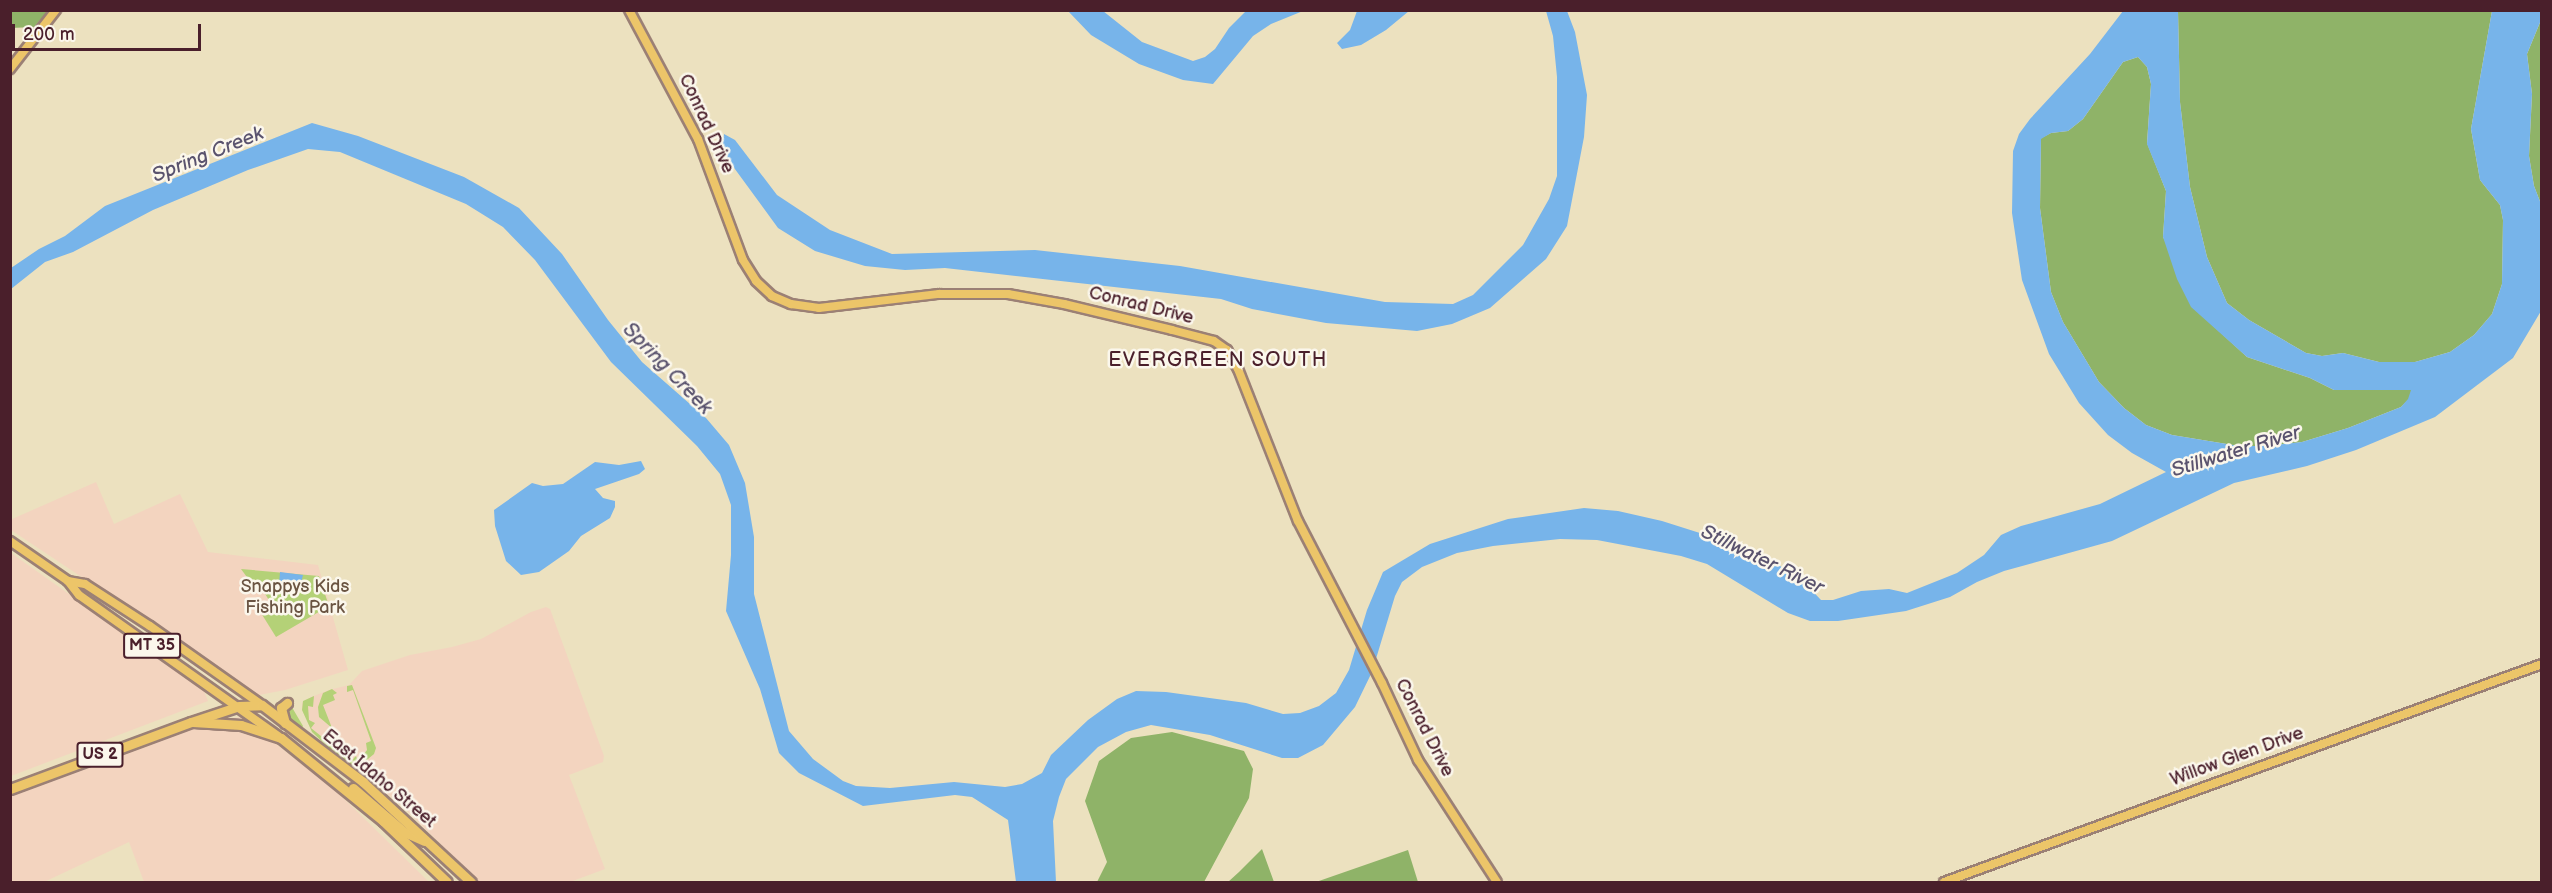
<!DOCTYPE html>
<style>
body{margin:0}
#map{position:relative;width:2552px;height:893px;overflow:hidden;background:#ece1bf;font-family:"Balsamiq Sans",sans-serif}
div>[style]{position:absolute}
.built>*{inset:0;background:#f3d4bf}
.green>*{inset:0;background:#b4d177}
.forest>*{inset:0;background:#8fb368}
.water>*{inset:0;background:#77b4ea}
.roads{filter:drop-shadow(2px 0 #9b8075) drop-shadow(-2px 0 #9b8075) drop-shadow(0 2px #9b8075) drop-shadow(0 -2px #9b8075)}
.major>*{height:8px;margin:-4px;padding:0 4px;transform-origin:4px;border-radius:4px;background:#ecc569}
.highway>*{height:9px;margin:-4.5px;padding:0 4.5px;transform-origin:4.5px;border-radius:4.5px;background:#ecc569}
span{translate:-50% -50%;white-space:nowrap;text-align:center;line-height:1.15;-webkit-text-stroke:5px #fbf7ec;paint-order:stroke}
.shield-label span{padding:2px 4px;background:#fbf7ec;border:2px solid;border-radius:4px;-webkit-text-stroke-width:0}
.shield-label{font-size:16px;color:#4a1f2b;font-weight:700}
.street-label{font-size:18px;color:#4a1f2b}
.park-label{font-size:18px;color:#6a5442}
.water-label{font-size:20px;color:#5a536e;font-style:italic}
.neighbourhood-label{font-size:20px;color:#4a1f2b;letter-spacing:1.5px}
.frame{position:absolute;inset:0;border:12px solid #4a1f2b;pointer-events:none}
.scale{position:absolute;left:12px;top:24px;width:189px;height:27px;box-sizing:border-box;border:3px solid #4a1f2b;border-top:0;padding-left:8px;font-size:18px;line-height:21px;white-space:nowrap;color:#4a1f2b;-webkit-text-stroke:4px #fbf7ec;paint-order:stroke}
</style>
<div id="map">
<div class="built">
<div style="clip-path:polygon(96px 482px,114px 524px,180px 494px,208px 552px,318px 565px,348px 670px,285px 690px,259px 695px,11px 530px,10px 520px)"></div>
<div style="clip-path:polygon(11px 553px,203px 689px,208px 701px,11px 776px)"></div>
<div style="clip-path:polygon(546px 607px,550px 609px,604px 756px,603px 762px,569px 775px,605px 869px,570px 882px,479px 882px,400px 804px,312px 732px,302px 710px,302px 703px,309px 698px,329px 690px,349px 685px,362px 671px,410px 655px,452px 647px,481px 639px,531px 612px)"></div>
<div style="clip-path:polygon(241px 717px,333px 788px,429px 882px,144px 882px,129px 842px,44px 882px,11px 882px,11px 796px,213px 720px)"></div>
</div>
<div class="green">
<div style="clip-path:polygon(241px 569px,319px 576px,329px 606px,276px 637px,261px 613px,272px 605px,262px 589px,252px 584px)"></div>
<div style="clip-path:polygon(352px 685px,376px 748px,374px 754px,357px 768px,334px 753px,312px 732px,302px 710px,303px 701px,314px 696px,313px 707px,308px 706px,309px 720px,315px 723px,311px 728px,337px 749px,341px 744px,343px 746px,340px 751px,352px 760px,356px 756px,358px 761px,367px 750px,366px 743px,371px 741px,353px 690px,347px 692px,347px 686px)"></div>
<div style="clip-path:polygon(332px 689px,337px 693px,333px 695px,335px 700px,323px 705px,332px 728px,319px 717px,318px 707px,323px 693px)"></div>
<div style="clip-path:polygon(290px 704px,303px 726px,302px 728px,287px 718px,285px 710px)"></div>
</div>
<div class="forest">
<div style="clip-path:polygon(10px 11px,11px 10px,48px 11px,34px 27px,11px 28px)"></div>
<div style="clip-path:polygon(2178px 11px,2492px 11px,2471px 129px,2480px 180px,2500px 205px,2503px 220px,2502px 284px,2492px 314px,2474px 335px,2450px 352px,2415px 362px,2379px 362px,2343px 353px,2322px 356px,2306px 353px,2249px 320px,2227px 303px,2207px 257px,2190px 187px,2180px 102px)"></div>
<div style="clip-path:polygon(2541px 20px,2541px 204px,2534px 186px,2529px 156px,2532px 94px,2527px 54px)"></div>
<div style="clip-path:polygon(2138px 57px,2147px 67px,2151px 84px,2147px 143px,2166px 191px,2163px 237px,2210px 323px,2247px 357px,2310px 378px,2334px 390px,2412px 390px,2409px 399px,2401px 407px,2348px 428px,2302px 442px,2266px 446px,2239px 446px,2172px 435px,2146px 425px,2124px 408px,2099px 382px,2063px 322px,2051px 292px,2040px 208px,2041px 138px,2051px 133px,2068px 131px,2083px 119px,2123px 62px)"></div>
<div style="clip-path:polygon(1172px 732px,1244px 751px,1253px 769px,1249px 798px,1204px 882px,1097px 882px,1107px 862px,1085px 801px,1099px 761px,1131px 738px)"></div>
<div style="clip-path:polygon(1262px 849px,1274px 882px,1228px 882px,1239px 872px)"></div>
<div style="clip-path:polygon(1408px 850px,1418px 882px,1316px 882px)"></div>
</div>
<div class="water">
<div style="clip-path:polygon(1068px 11px,1103px 11px,1142px 42px,1193px 61px,1205px 57px,1215px 49px,1229px 28px,1246px 11px,1303px 11px,1271px 24px,1253px 36px,1213px 84px,1183px 80px,1139px 64px,1091px 35px)"></div>
<div style="clip-path:polygon(1357px 11px,1357px 10px,1409px 11px,1386px 30px,1361px 45px,1342px 49px,1337px 43px,1350px 30px)"></div>
<div style="clip-path:polygon(1546px 11px,1567px 11px,1575px 32px,1587px 95px,1584px 137px,1567px 226px,1546px 259px,1490px 308px,1452px 324px,1417px 331px,1326px 323px,1252px 309px,1221px 299px,945px 268px,905px 270px,865px 266px,815px 251px,778px 228px,721px 150px,724px 134px,735px 140px,777px 195px,830px 230px,892px 254px,1035px 250px,1180px 266px,1385px 302px,1453px 304px,1473px 295px,1523px 245px,1549px 199px,1557px 176px,1557px 77px,1553px 36px)"></div>
<div style="clip-path:polygon(evenodd,2123px 11px,2178px 11px,2180px 102px,2190px 187px,2207px 257px,2227px 303px,2249px 320px,2306px 353px,2322px 356px,2343px 353px,2379px 362px,2415px 362px,2450px 352px,2474px 335px,2492px 314px,2502px 284px,2503px 220px,2500px 205px,2480px 180px,2471px 129px,2492px 11px,2541px 11px,2541px 20px,2527px 54px,2532px 94px,2529px 156px,2534px 186px,2541px 204px,2541px 311px,2513px 358px,2435px 417px,2356px 450px,2307px 466px,2234px 483px,2112px 541px,2004px 571px,1977px 582px,1950px 597px,1906px 611px,1838px 621px,1810px 621px,1788px 613px,1707px 564px,1681px 556px,1597px 540px,1560px 539px,1493px 546px,1457px 553px,1422px 567px,1402px 582px,1395px 596px,1372px 672px,1355px 707px,1323px 745px,1298px 758px,1282px 758px,1210px 735px,1151px 725px,1126px 732px,1098px 747px,1066px 779px,1059px 797px,1053px 821px,1056px 882px,1016px 882px,1008px 820px,972px 797px,955px 795px,863px 806px,799px 773px,779px 753px,760px 689px,726px 611px,731px 555px,731px 505px,720px 474px,697px 446px,611px 362px,535px 260px,503px 227px,466px 204px,340px 152px,308px 149px,248px 170px,153px 210px,73px 252px,45px 262px,11px 289px,11px 268px,39px 249px,65px 236px,105px 206px,312px 123px,358px 136px,464px 177px,519px 208px,562px 254px,608px 320px,642px 362px,706px 418px,729px 445px,745px 483px,754px 537px,754px 594px,789px 731px,813px 759px,843px 781px,856px 786px,890px 788px,954px 782px,1005px 787px,1022px 784px,1042px 773px,1051px 755px,1088px 720px,1117px 699px,1136px 691px,1166px 692px,1246px 703px,1283px 714px,1300px 713px,1319px 706px,1336px 693px,1349px 670px,1367px 610px,1383px 572px,1430px 544px,1508px 519px,1584px 508px,1618px 511px,1662px 521px,1703px 534px,1738px 551px,1780px 566px,1800px 578px,1821px 600px,1833px 600px,1861px 591px,1889px 589px,1907px 593px,1957px 573px,1984px 555px,2001px 535px,2021px 526px,2100px 504px,2166px 472px,2132px 453px,2108px 435px,2079px 403px,2049px 354px,2022px 280px,2012px 213px,2013px 151px,2019px 134px,2030px 119px,2090px 54px,2123px 11px,2138px 57px,2147px 67px,2151px 84px,2147px 144px,2166px 191px,2163px 237px,2177px 279px,2191px 307px,2247px 357px,2310px 378px,2334px 390px,2411px 390px,2408px 399px,2401px 407px,2348px 428px,2302px 442px,2266px 446px,2239px 446px,2172px 435px,2146px 425px,2124px 408px,2099px 382px,2063px 322px,2051px 292px,2040px 208px,2041px 139px,2051px 133px,2068px 131px,2083px 119px,2123px 62px,2138px 57px)"></div>
<div style="clip-path:polygon(641px 461px,645px 469px,639px 474px,595px 489px,603px 498px,615px 501px,615px 507px,610px 518px,581px 536px,569px 551px,539px 572px,521px 575px,506px 561px,495px 526px,494px 510px,532px 483px,543px 486px,563px 484px,595px 462px,619px 465px)"></div>
<div style="clip-path:polygon(280px 572px,303px 575px,298px 595px,284px 592px,279px 585px)"></div>
</div>
<div class="roads">
<div class="major">
<div style="left:629px;top:10px;width:146px;rotate:61.9deg"></div>
<div style="left:698px;top:139px;width:129px;rotate:69.6deg"></div>
<div style="left:743px;top:260px;width:25px;rotate:58deg"></div>
<div style="left:756px;top:281px;width:22px;rotate:43deg"></div>
<div style="left:772px;top:296px;width:21px;rotate:23deg"></div>
<div style="left:791px;top:304px;width:28px;rotate:8deg"></div>
<div style="left:819px;top:308px;width:121px;rotate:-6.7deg"></div>
<div style="left:939px;top:294px;width:69px"></div>
<div style="left:1008px;top:294px;width:57px;rotate:10.1deg"></div>
<div style="left:1064px;top:304px;width:111px;rotate:13.5deg"></div>
<div style="left:1172px;top:330px;width:43px;rotate:14.7deg"></div>
<div style="left:1214px;top:341px;width:16px;rotate:35deg"></div>
<div style="left:1227px;top:350px;width:22px;rotate:60deg"></div>
<div style="left:1238px;top:369px;width:163px;rotate:68.5deg"></div>
<div style="left:1298px;top:521px;width:182px;rotate:62.6deg"></div>
<div style="left:1382px;top:683px;width:85px;rotate:64.9deg"></div>
<div style="left:1418px;top:760px;width:145px;rotate:57.1deg"></div>
<div style="left:10px;top:69px;width:75px;rotate:-52.1deg"></div>
<div style="left:10px;top:541px;width:70px;rotate:34.6deg"></div>
<div style="left:68px;top:581px;width:18px;rotate:52deg"></div>
<div style="left:79px;top:595px;width:244px;rotate:35.3deg"></div>
<div style="left:68px;top:581px;width:17px;rotate:10deg"></div>
<div style="left:85px;top:584px;width:77px;rotate:32.9deg"></div>
<div style="left:150px;top:626px;width:137px;rotate:35.2deg"></div>
<div style="left:1944px;top:882px;width:636px;rotate:-20.03deg"></div>
</div>
<div class="highway">
<div style="left:193px;top:722px;width:48px;rotate:3.6deg"></div>
<div style="left:241px;top:725px;width:42px;rotate:18deg"></div>
<div style="left:281px;top:738px;width:132px;rotate:39.1deg"></div>
<div style="left:383px;top:821px;width:88px;rotate:43.6deg"></div>
<div style="left:285px;top:723px;width:16px;rotate:-105deg"></div>
<div style="left:281px;top:708px;width:8px;rotate:-40deg"></div>
<div style="left:353px;top:788px;width:67px;rotate:40.8deg"></div>
<div style="left:404px;top:832px;width:22px;rotate:24deg"></div>
<div style="left:10px;top:789px;width:193px;rotate:-20.3deg"></div>
<div style="left:191px;top:722px;width:51px;rotate:-18.4deg"></div>
<div style="left:239px;top:706px;width:23px;rotate:-2deg"></div>
<div style="left:262px;top:705px;width:127px;rotate:37.3deg"></div>
<div style="left:363px;top:782px;width:147px;rotate:42.8deg"></div>
</div>
</div>
<div class="shield-label">
<span style="left:152px;top:646px">MT 35</span>
<span style="left:100px;top:755px">US 2</span>
</div>
<div class="street-label">
<span style="left:706px;top:124px;rotate:65deg">Conrad Drive</span>
<span style="left:1141px;top:306px;rotate:14deg">Conrad Drive</span>
<span style="left:1424px;top:728px;rotate:63deg">Conrad Drive</span>
<span style="left:2237px;top:757px;rotate:-20deg">Willow Glen Drive</span>
<span style="left:379px;top:779px;rotate:40deg">East Idaho Street</span>
</div>
<div class="park-label">
<span style="left:295px;top:598px">Snappys Kids<br>Fishing Park</span>
</div>
<div class="water-label">
<span style="left:208px;top:155px;rotate:-22deg">Spring Creek</span>
<span style="left:667px;top:369px;rotate:46deg">Spring Creek</span>
<span style="left:2236px;top:452px;rotate:-17deg">Stillwater River</span>
<span style="left:1762px;top:560px;rotate:26deg">Stillwater River</span>
</div>
<div class="neighbourhood-label">
<span style="left:1218px;top:360px">EVERGREEN SOUTH</span>
</div>
<div class="frame"></div>
<div class="scale">200 m</div>
</div>
